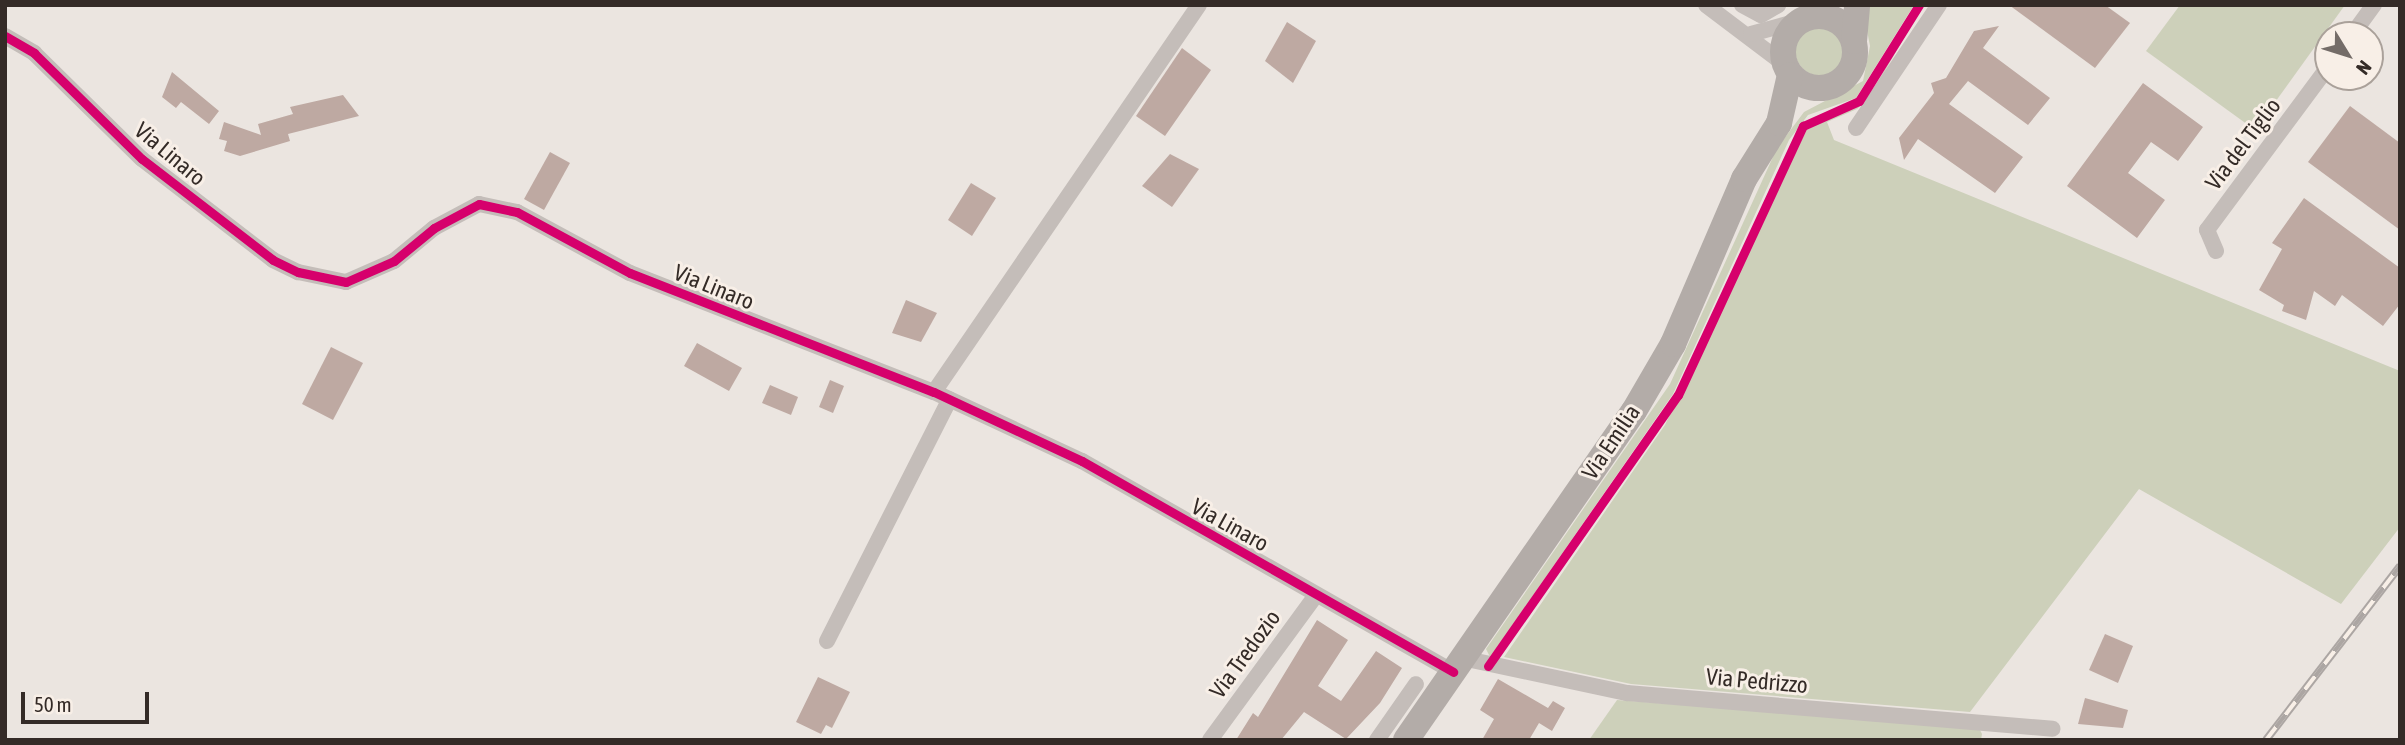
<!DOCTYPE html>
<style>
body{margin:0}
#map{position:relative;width:2405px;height:745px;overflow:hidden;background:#ebe5e0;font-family:"Asap Condensed",sans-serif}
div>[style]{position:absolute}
.green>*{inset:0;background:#cdd0ba}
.round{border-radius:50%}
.building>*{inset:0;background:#bea9a2}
.minor>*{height:16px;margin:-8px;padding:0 8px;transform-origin:8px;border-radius:8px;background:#c4bdb9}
.primary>*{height:26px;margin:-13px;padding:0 13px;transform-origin:13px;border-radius:13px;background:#b3aca8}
.primary>.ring{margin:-13px;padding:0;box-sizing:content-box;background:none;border:26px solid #b3aca8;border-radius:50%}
.rail>*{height:8px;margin-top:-4px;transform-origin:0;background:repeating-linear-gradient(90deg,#f8efe7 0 16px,#aca6a3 0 32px);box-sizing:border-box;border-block:2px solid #aca6a3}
.cycleway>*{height:9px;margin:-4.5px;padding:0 4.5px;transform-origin:4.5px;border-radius:4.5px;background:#d6006c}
span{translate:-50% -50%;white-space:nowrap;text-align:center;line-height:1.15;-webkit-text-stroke:6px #f8efe7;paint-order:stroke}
.street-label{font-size:23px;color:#342b27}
.frame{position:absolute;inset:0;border:7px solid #342b27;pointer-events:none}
.north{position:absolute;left:2314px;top:21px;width:70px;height:70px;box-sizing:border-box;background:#f8efe7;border:2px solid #aaa19a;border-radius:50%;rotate:128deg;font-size:19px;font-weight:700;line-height:28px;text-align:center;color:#342b27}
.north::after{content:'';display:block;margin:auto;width:24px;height:32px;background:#746c68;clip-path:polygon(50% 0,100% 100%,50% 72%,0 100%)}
.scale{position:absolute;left:21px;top:692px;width:128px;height:32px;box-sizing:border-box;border:4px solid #342b27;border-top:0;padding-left:9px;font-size:21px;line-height:24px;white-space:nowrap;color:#342b27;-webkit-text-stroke:5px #f8efe7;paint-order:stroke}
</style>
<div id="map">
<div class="green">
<div style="clip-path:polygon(1862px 5px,1914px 5px,1856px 98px,1808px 115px,1789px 140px,1673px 394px,1490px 657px,1486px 649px,1670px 384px,1777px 148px,1804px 112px,1863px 81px,1870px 46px)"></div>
<div style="clip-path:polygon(1923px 5px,1868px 100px,1857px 109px,1827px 122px,1834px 140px,2400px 371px,2400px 527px,2341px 604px,2139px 489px,1970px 712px,1631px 684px,1504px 657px,1665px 425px,1808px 127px,1868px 98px)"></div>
<div style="clip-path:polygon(2180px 5px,2345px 5px,2255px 130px,2146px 51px)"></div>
<div class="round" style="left:1795px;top:24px;width:52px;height:52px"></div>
<div style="clip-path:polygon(1617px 700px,1979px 728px,1982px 734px,1981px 740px,1589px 740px)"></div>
</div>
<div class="building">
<div style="clip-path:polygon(2009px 5px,2105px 5px,2130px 23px,2095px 68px)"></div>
<div style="clip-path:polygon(1287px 22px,1316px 41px,1293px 83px,1265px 61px)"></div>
<div style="clip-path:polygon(1999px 26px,1983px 48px,2050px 98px,2028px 125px,1968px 81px,1949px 104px,2023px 157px,1995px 193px,1918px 139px,1904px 160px,1899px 138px,1934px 93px,1931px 83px,1946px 78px,1974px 31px)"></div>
<div style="clip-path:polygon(1182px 48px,1211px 70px,1165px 136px,1136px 116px)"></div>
<div style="clip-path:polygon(172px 72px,219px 111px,209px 124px,181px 102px,176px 108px,162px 97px)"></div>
<div style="clip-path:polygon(2143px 83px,2203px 127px,2178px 161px,2151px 142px,2128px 173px,2165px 200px,2137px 238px,2067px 186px)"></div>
<div style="clip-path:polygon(343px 95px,359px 116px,288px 134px,290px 141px,240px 156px,224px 151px,227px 141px,219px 139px,224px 122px,261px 135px,258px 124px,293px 114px,290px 107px)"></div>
<div style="clip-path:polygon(2350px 106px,2400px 143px,2400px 230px,2308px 162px)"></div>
<div style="clip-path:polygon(550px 152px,570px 163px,544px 210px,524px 199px)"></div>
<div style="clip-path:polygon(1170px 154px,1199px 169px,1172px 207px,1142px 186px)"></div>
<div style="clip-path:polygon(971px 183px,996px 198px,972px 236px,948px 220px)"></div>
<div style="clip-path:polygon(2304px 198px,2400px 268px,2400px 304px,2383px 326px,2342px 295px,2335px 306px,2314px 291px,2306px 320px,2282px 311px,2284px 305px,2259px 290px,2282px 249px,2272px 243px)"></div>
<div style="clip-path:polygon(906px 300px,937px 313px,921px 342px,892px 333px)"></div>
<div style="clip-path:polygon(697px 343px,742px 368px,729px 391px,684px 366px)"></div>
<div style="clip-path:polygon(331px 347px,363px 363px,333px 420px,302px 404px)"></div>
<div style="clip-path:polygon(830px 380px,844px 386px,833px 413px,819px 407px)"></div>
<div style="clip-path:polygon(770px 385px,798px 397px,791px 415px,762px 403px)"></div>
<div style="clip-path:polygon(1317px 620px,1348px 640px,1318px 686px,1341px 701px,1376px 651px,1402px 668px,1380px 703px,1346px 739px,1304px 712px,1281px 740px,1236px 740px,1253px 713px,1258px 717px)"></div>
<div style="clip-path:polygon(2105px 634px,2133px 646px,2118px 683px,2089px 670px)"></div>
<div style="clip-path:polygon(818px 677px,850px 692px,832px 728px,826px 725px,821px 734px,796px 722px)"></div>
<div style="clip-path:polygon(1498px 679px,1548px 708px,1553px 701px,1565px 708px,1552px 731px,1539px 723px,1529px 740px,1482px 740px,1494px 719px,1480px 710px)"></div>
<div style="clip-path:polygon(2085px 698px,2128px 710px,2123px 728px,2078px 724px)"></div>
</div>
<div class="minor">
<div style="left:1706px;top:5px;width:98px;rotate:37.1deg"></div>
<div style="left:1742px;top:5px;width:21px;rotate:28deg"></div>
<div style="left:1761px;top:15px;width:20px;rotate:-30deg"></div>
<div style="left:1751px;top:34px;width:53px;rotate:-15.4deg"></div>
<div style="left:2352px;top:35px;width:37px;rotate:-54deg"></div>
<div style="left:5px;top:36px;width:34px;rotate:30deg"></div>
<div style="left:34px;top:53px;width:151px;rotate:44.5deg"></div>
<div style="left:142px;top:159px;width:165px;rotate:37.6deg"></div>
<div style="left:273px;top:260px;width:28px;rotate:26deg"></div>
<div style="left:298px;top:272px;width:49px;rotate:11.8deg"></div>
<div style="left:346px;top:282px;width:52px;rotate:-23.6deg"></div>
<div style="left:394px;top:261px;width:52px;rotate:-39.5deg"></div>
<div style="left:434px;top:228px;width:51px;rotate:-28.1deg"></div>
<div style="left:479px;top:204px;width:39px;rotate:12deg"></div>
<div style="left:517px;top:212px;width:128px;rotate:28.4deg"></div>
<div style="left:630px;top:273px;width:326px;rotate:21.4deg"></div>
<div style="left:934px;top:392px;width:163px;rotate:25deg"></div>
<div style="left:1082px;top:461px;width:427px;rotate:29.6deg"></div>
<div style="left:1856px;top:128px;width:148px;rotate:-56deg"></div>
<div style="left:2216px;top:251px;width:23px;rotate:-113deg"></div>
<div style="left:2207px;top:230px;width:203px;rotate:-53.4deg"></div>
<div style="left:934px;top:392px;width:469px;rotate:-55.6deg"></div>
<div style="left:827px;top:641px;width:271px;rotate:-63.1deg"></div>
<div style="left:1462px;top:658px;width:169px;rotate:12deg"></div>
<div style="left:1627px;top:693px;width:427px;rotate:4.8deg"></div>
<div style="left:1210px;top:740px;width:180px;rotate:-53.8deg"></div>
<div style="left:1377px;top:740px;width:68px;rotate:-55.1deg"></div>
</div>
<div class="primary">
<div class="ring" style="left:1783px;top:16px;width:46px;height:46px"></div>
<div style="left:1854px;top:41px;width:36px;rotate:-85deg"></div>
<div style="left:1406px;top:740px;width:400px;rotate:-55.3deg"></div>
<div style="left:1634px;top:411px;width:78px;rotate:-59.8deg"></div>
<div style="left:1673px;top:344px;width:180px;rotate:-66.7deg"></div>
<div style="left:1744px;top:179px;width:66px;rotate:-58deg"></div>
<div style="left:1779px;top:123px;width:49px;rotate:-77.1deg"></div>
</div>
<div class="rail">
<div style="left:2266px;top:740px;width:220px;rotate:-52.4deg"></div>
</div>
<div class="cycleway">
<div style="left:5px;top:36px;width:34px;rotate:30deg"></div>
<div style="left:34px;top:53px;width:151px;rotate:44.5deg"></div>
<div style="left:142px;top:159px;width:165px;rotate:37.6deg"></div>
<div style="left:273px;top:260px;width:28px;rotate:26deg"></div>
<div style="left:298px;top:272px;width:49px;rotate:11.8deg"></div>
<div style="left:346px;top:282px;width:52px;rotate:-23.6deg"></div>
<div style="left:394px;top:261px;width:52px;rotate:-39.5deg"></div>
<div style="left:434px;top:228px;width:51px;rotate:-28.1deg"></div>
<div style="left:479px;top:204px;width:39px;rotate:12deg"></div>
<div style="left:517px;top:212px;width:128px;rotate:28.4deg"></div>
<div style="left:630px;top:273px;width:326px;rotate:21.4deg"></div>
<div style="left:934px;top:392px;width:163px;rotate:25deg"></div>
<div style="left:1082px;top:461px;width:427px;rotate:29.6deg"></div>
<div style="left:1488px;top:666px;width:331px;rotate:-55deg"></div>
<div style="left:1678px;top:395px;width:297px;rotate:-65.1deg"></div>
<div style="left:1803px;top:126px;width:61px;rotate:-24.1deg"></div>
<div style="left:1859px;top:101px;width:113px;rotate:-58deg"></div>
</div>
<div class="street-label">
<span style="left:2243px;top:144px;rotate:-53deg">Via del Tiglio</span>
<span style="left:170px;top:154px;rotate:40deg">Via Linaro</span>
<span style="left:714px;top:287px;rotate:22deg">Via Linaro</span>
<span style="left:1611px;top:442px;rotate:-56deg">Via Emilia</span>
<span style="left:1230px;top:525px;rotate:29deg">Via Linaro</span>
<span style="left:1245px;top:654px;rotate:-54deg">Via Tredozio</span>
<span style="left:1757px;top:681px;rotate:5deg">Via Pedrizzo</span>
</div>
<div class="frame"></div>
<div class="north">N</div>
<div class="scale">50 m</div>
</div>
